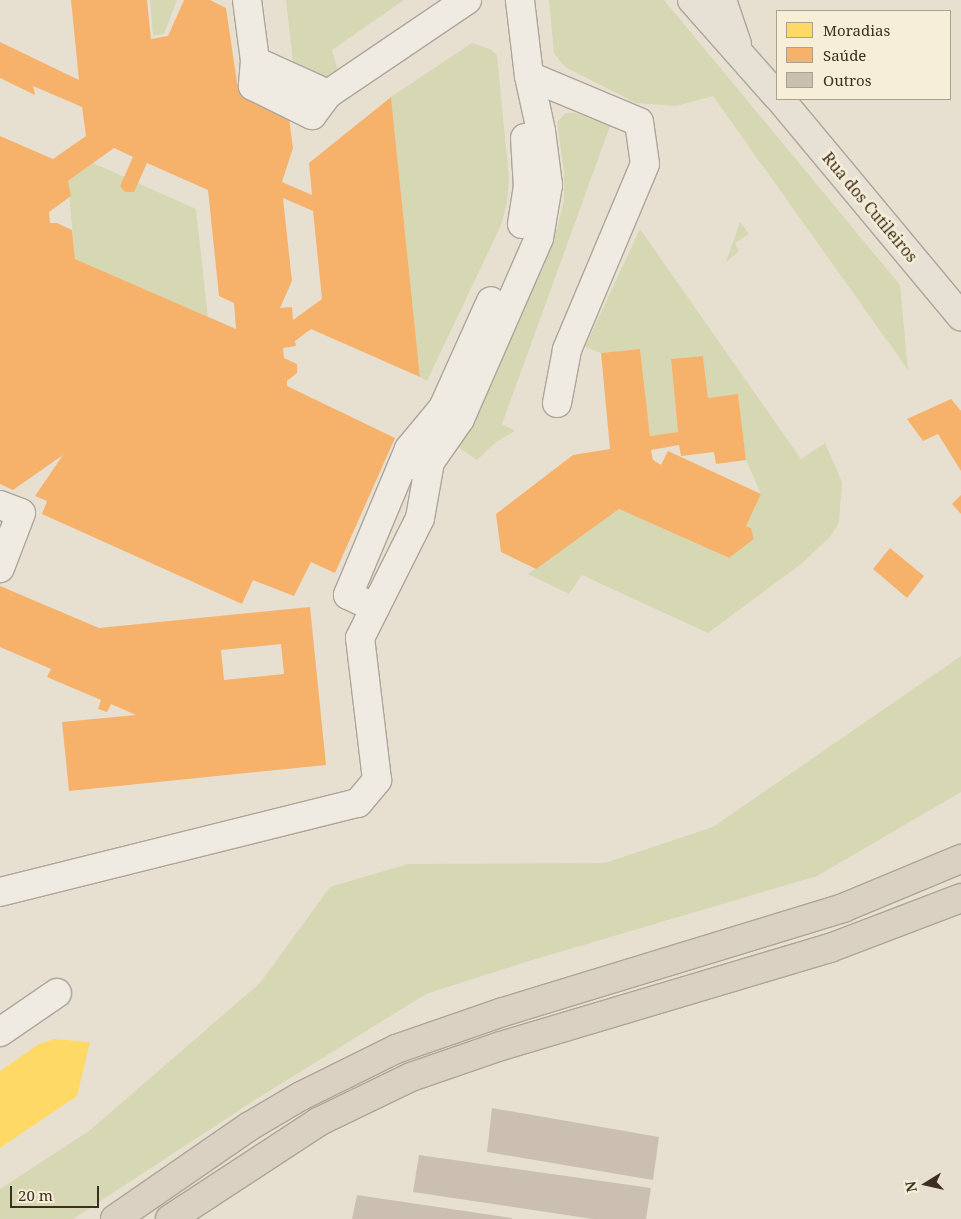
<!DOCTYPE html>
<meta charset="utf-8">
<style>
body{margin:0}
#map{position:relative;width:961px;height:1219px;overflow:hidden;background:#e7e0d1;font-family:"Noto Serif",serif}
div>[style]{position:absolute}
.green>*{inset:0;background:#d6d7b3}
.homes>*{inset:0;background:#ffd966}
.health>*{inset:0;background:#f6b26b}
.building>*{inset:0;background:#cbbfb2}
.roads{filter:drop-shadow(1px 0 #ada599) drop-shadow(-1px 0 #ada599) drop-shadow(0 1px #ada599) drop-shadow(0 -1px #ada599)}
.minor>*{height:28px;margin:-14px;padding:0 14px;transform-origin:14px;border-radius:14px;background:#efebe3}
.major>*{height:28px;margin:-14px;padding:0 14px;transform-origin:14px;border-radius:14px;background:#e6e1d4}
.highway>*{height:28px;margin:-14px;padding:0 14px;transform-origin:14px;border-radius:14px;background:#dad1c2}
span{translate:-50% -50%;white-space:nowrap;text-align:center;line-height:1.15;-webkit-text-stroke:5px #f7eed8;paint-order:stroke}
.street-label{font-size:16px;color:#3d2e20}
.legend{position:absolute;left:776px;top:10px;width:175px;height:90px;box-sizing:border-box;background:#f7eed8;border:1px solid #ada18e;margin:0;padding:6px 9px;list-style:none;font-size:15px;color:#3d2e20}
.legend li{display:flex;align-items:center;gap:10px;height:25px}
.legend b{width:25px;border:1px solid #ada18e}
.north{position:absolute;left:901px;top:1159px;width:50px;height:50px;-webkit-text-stroke:4px #f7eed8;paint-order:stroke;rotate:260deg;font-size:14px;font-weight:700;line-height:20px;text-align:center;color:#3d2e20}
.north::after{content:'';display:block;margin:auto;width:18px;height:22px;background:#3d2e20;clip-path:polygon(50% 0,100% 100%,50% 72%,0 100%)}
.scale{position:absolute;left:10px;top:1186px;width:89px;height:22px;box-sizing:border-box;border:2px solid #3d2e20;border-top:0;padding-left:6px;font-size:15px;line-height:18px;white-space:nowrap;color:#3d2e20;-webkit-text-stroke:4px #f7eed8;paint-order:stroke}
</style>
<div id="map">
<div class="green">
<div style="clip-path:polygon(150px 0,177px 0,164px 34px,153px 36px)"></div>
<div style="clip-path:polygon(286px 0,404px 0,332px 50px,339px 74px,324px 77px,311px 75px,293px 63px)"></div>
<div style="clip-path:polygon(549px 0,664px 0,900px 285px,908px 370px,713px 96px,676px 106px,636px 103px,565px 67px,554px 53px)"></div>
<div style="clip-path:polygon(472px 43px,490px 49px,497px 55px,509px 178px,507px 203px,501px 225px,427px 381px,420px 377px,391px 97px)"></div>
<div style="clip-path:polygon(566px 113px,575px 113px,610px 126px,502px 424px,515px 431px,496px 442px,477px 460px,455px 445px,504px 352px,557px 228px,564px 201px,564px 172px,557px 122px)"></div>
<div style="clip-path:polygon(93px 163px,196px 209px,208px 317px,75px 259px,68px 181px)"></div>
<div style="clip-path:polygon(740px 222px,749px 234px,735px 243px,739px 251px,726px 262px)"></div>
<div style="clip-path:polygon(640px 229px,801px 459px,825px 443px,842px 482px,839px 522px,830px 537px,801px 564px,708px 633px,582px 575px,569px 594px,528px 574px,619px 509px,728px 558px,754px 539px,751px 528px,746px 526px,761px 494px,746px 460px,738px 395px,708px 398px,703px 356px,671px 359px,678px 432px,650px 436px,640px 349px,601px 353px,585px 347px)"></div>
<div style="clip-path:polygon(961px 656px,961px 792px,817px 876px,529px 961px,426px 994px,258px 1098px,73px 1219px,0 1219px,0 1189px,89px 1131px,260px 983px,330px 887px,408px 864px,605px 863px,713px 827px)"></div>
</div>
<div class="homes">
<div style="clip-path:polygon(54px 1039px,90px 1042px,77px 1096px,0 1148px,0 1071px,39px 1044px)"></div>
</div>
<div class="health">
<div style="clip-path:polygon(evenodd,71px 0,147px 0,151px 39px,168px 36px,184px 0,210px 0,226px 8px,238px 89px,288px 111px,293px 148px,282px 182px,312px 195px,309px 163px,391px 97px,420px 377px,311px 329px,295px 341px,296px 346px,283px 348px,284px 358px,297px 364px,297px 373px,287px 381px,287px 386px,395px 438px,335px 573px,311px 562px,294px 596px,253px 580px,242px 604px,42px 514px,47px 501px,35px 496px,63px 455px,13px 490px,0 484px,0 136px,53px 159px,86px 136px,82px 107px,33px 86px,35px 95px,0 78px,0 42px,79px 80px,71px 0,114px 148px,133px 157px,120px 186px,125px 192px,134px 192px,147px 163px,208px 190px,219px 296px,234px 303px,236px 329px,75px 259px,72px 230px,57px 223px,50px 223px,49px 212px,71px 196px,68px 181px,114px 148px,71px 0,283px 198px,313px 211px,322px 299px,293px 320px,292px 307px,280px 308px,292px 281px,283px 198px)"></div>
<div style="clip-path:polygon(640px 349px,650px 436px,678px 432px,671px 359px,703px 356px,708px 398px,738px 394px,746px 460px,716px 464px,714px 452px,681px 456px,679px 445px,651px 450px,653px 460px,661px 465px,668px 451px,761px 494px,746px 526px,751px 528px,754px 539px,729px 558px,619px 509px,536px 569px,501px 552px,496px 514px,573px 455px,610px 449px,601px 353px)"></div>
<div style="clip-path:polygon(951px 399px,961px 411px,961px 471px,938px 434px,923px 441px,907px 419px)"></div>
<div style="clip-path:polygon(961px 495px,961px 514px,952px 504px)"></div>
<div style="clip-path:polygon(890px 548px,924px 576px,907px 598px,873px 569px)"></div>
<div style="clip-path:polygon(evenodd,0 586px,99px 628px,310px 607px,326px 765px,69px 791px,62px 722px,136px 715px,111px 704px,107px 712px,98px 709px,101px 700px,47px 677px,51px 669px,0 647px,0 586px,281px 644px,284px 674px,224px 680px,221px 650px,281px 644px)"></div>
</div>
<div class="building">
<div style="clip-path:polygon(492px 1108px,659px 1137px,653px 1180px,487px 1152px)"></div>
<div style="clip-path:polygon(419px 1155px,651px 1188px,646px 1219px,593px 1219px,413px 1192px)"></div>
<div style="clip-path:polygon(357px 1195px,512px 1218px,512px 1219px,352px 1219px)"></div>
</div>
<div class="roads">
<div class="minor">
<div style="left:247px;top:0;width:62px;rotate:82.5deg"></div>
<div style="left:255px;top:61px;width:25px;rotate:95deg"></div>
<div style="left:253px;top:86px;width:66px;rotate:26.2deg"></div>
<div style="left:312px;top:115px;width:26px;rotate:-53deg"></div>
<div style="left:328px;top:94px;width:168px;rotate:-34.1deg"></div>
<div style="left:255px;top:61px;width:80px;rotate:24.3deg"></div>
<div style="left:529px;top:76px;width:119px;rotate:22.7deg"></div>
<div style="left:639px;top:122px;width:42px;rotate:81.9deg"></div>
<div style="left:645px;top:164px;width:202px;rotate:112.8deg"></div>
<div style="left:567px;top:350px;width:54px;rotate:100.7deg"></div>
<div style="left:522px;top:224px;width:36px;rotate:-81deg"></div>
<div style="left:528px;top:188px;width:50px;rotate:-93.4deg"></div>
<div style="left:430px;top:462px;width:13px;rotate:162deg"></div>
<div style="left:418px;top:466px;width:19px;rotate:-118deg"></div>
<div style="left:409px;top:449px;width:53px;rotate:-50.3deg"></div>
<div style="left:443px;top:408px;width:117px;rotate:-65.8deg"></div>
<div style="left:0;top:505px;width:22px;rotate:21deg"></div>
<div style="left:21px;top:513px;width:59px;rotate:110.9deg"></div>
<div style="left:375px;top:608px;width:30px;rotate:-154deg"></div>
<div style="left:348px;top:595px;width:158px;rotate:-67.3deg"></div>
<div style="left:0;top:892px;width:369px;rotate:-14deg"></div>
<div style="left:358px;top:803px;width:30px;rotate:-50deg"></div>
<div style="left:377px;top:780px;width:143px;rotate:-96.8deg"></div>
<div style="left:360px;top:638px;width:134px;rotate:-63.4deg"></div>
<div style="left:420px;top:518px;width:57px;rotate:-79.9deg"></div>
<div style="left:430px;top:462px;width:52px;rotate:-55.1deg"></div>
<div style="left:460px;top:419px;width:197px;rotate:-66.4deg"></div>
<div style="left:539px;top:238px;width:54px;rotate:-80.4deg"></div>
<div style="left:548px;top:185px;width:54px;rotate:-97.4deg"></div>
<div style="left:541px;top:131px;width:56px;rotate:-102.3deg"></div>
<div style="left:529px;top:76px;width:77px;rotate:-96.8deg"></div>
<div style="left:0;top:1032px;width:69px;rotate:-34.4deg"></div>
</div>
<div class="major">
<div style="left:692px;top:0;width:128px;rotate:48.5deg"></div>
<div style="left:722px;top:0;width:46px;rotate:71.2deg"></div>
<div style="left:780px;top:99px;width:283px;rotate:50.2deg"></div>
</div>
<div class="highway">
<div style="left:115px;top:1219px;width:164px;rotate:-34.6deg"></div>
<div style="left:250px;top:1126px;width:59px;rotate:-30.5deg"></div>
<div style="left:301px;top:1096px;width:106px;rotate:-26.3deg"></div>
<div style="left:396px;top:1049px;width:113px;rotate:-19.1deg"></div>
<div style="left:503px;top:1012px;width:356px;rotate:-17deg"></div>
<div style="left:843px;top:908px;width:128px;rotate:-22.6deg"></div>
<div style="left:170px;top:1219px;width:177px;rotate:-33.2deg"></div>
<div style="left:318px;top:1122px;width:103px;rotate:-25.8deg"></div>
<div style="left:411px;top:1077px;width:95px;rotate:-19deg"></div>
<div style="left:501px;top:1046px;width:343px;rotate:-16.6deg"></div>
<div style="left:830px;top:948px;width:140px;rotate:-20.9deg"></div>
</div>
</div>
<div class="street-label">
<span style="left:870px;top:207px;rotate:50deg">Rua dos Cutileiros</span>
</div>
<ul class="legend">
<li><b style="height:14px;background:#ffd966"></b>Moradias</li>
<li><b style="height:14px;background:#f6b26b"></b>Saúde</li>
<li><b style="height:14px;background:#cbbfb2"></b>Outros</li>
</ul>
<div class="north">N</div>
<div class="scale">20 m</div>
</div>
